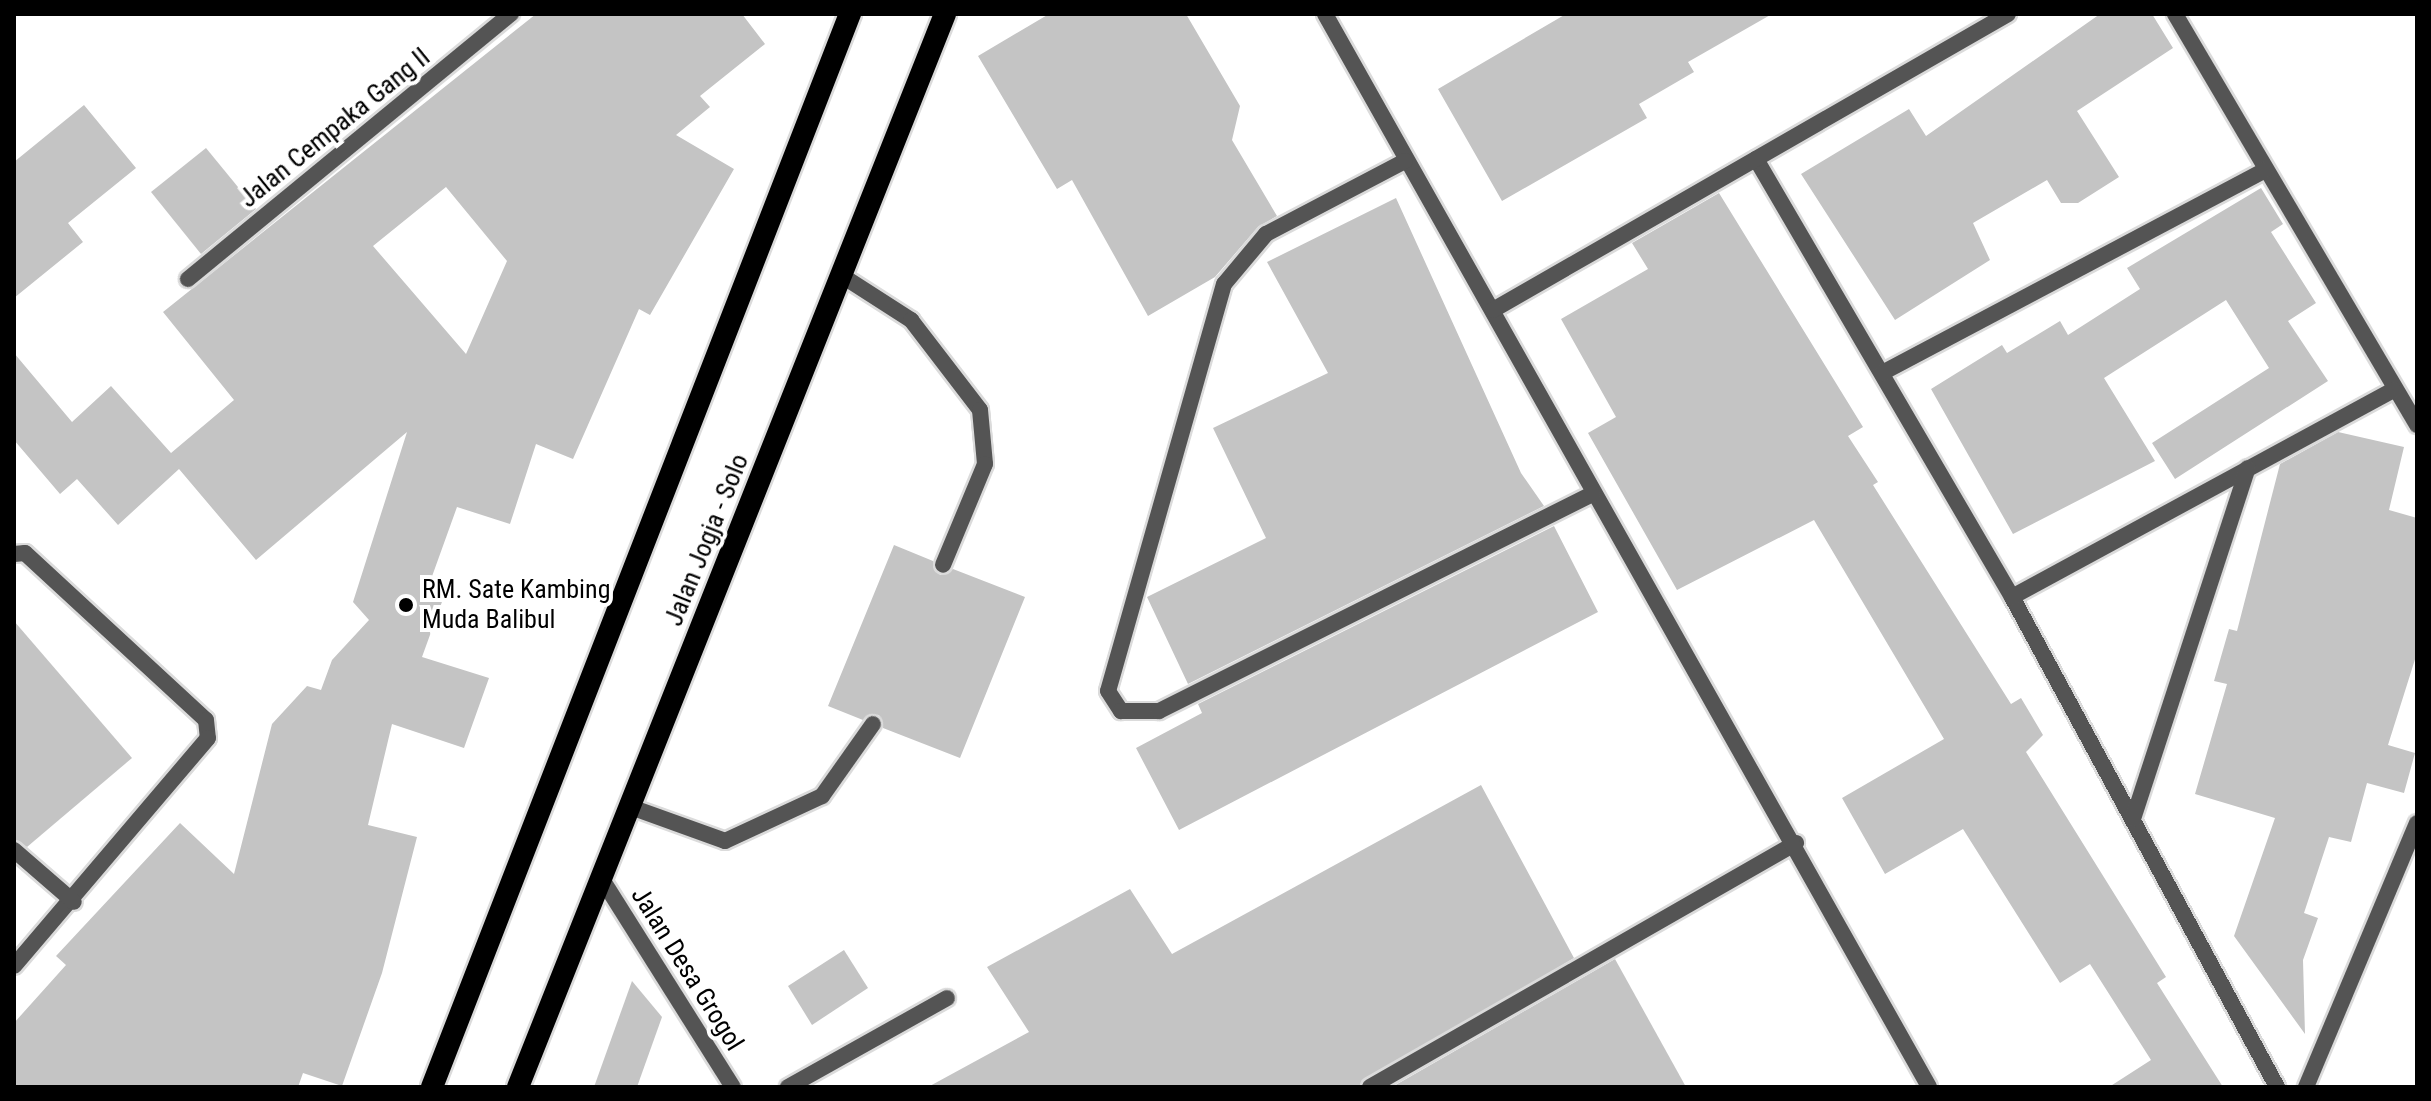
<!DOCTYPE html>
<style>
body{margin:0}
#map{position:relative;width:2431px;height:1101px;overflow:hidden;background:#fff;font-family:"Roboto Condensed",sans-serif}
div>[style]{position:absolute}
.building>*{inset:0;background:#c4c4c4}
.roads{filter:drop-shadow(2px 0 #dbdbdb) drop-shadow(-2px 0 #dbdbdb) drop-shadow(0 2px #dbdbdb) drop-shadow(0 -2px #dbdbdb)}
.service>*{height:16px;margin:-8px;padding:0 8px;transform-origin:8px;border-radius:8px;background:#545454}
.minor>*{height:16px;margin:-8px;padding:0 8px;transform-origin:8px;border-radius:8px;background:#545454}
.trunk>*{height:22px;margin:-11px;padding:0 11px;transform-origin:11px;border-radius:11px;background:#000}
.dots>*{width:22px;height:22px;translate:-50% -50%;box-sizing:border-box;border:4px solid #fff;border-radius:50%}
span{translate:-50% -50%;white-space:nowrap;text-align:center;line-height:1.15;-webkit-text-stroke:8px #fff;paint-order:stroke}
.street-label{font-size:26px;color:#000}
.poi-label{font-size:26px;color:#000}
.left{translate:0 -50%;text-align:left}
.frame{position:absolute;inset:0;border:16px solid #000;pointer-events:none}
</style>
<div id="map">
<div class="building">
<div style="clip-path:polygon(evenodd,536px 14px,742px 14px,765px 44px,700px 96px,710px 107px,676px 135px,734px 169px,650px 315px,639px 309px,573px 459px,536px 444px,510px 524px,457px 507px,430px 582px,447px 588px,422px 657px,489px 678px,464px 748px,392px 724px,368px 825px,417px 837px,382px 973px,342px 1086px,303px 1073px,298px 1087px,14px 1087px,14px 1023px,66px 965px,56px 956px,180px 823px,234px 874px,272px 724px,307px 686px,321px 690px,332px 660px,369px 620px,353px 602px,407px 432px,256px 560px,179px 469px,118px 525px,77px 479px,60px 494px,14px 440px,14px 353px,72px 422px,111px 386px,171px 453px,234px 400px,163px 312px,536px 14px,446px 187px,507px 261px,466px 354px,373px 246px,446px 187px)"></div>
<div style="clip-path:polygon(1049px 14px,1186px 14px,1240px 106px,1232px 140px,1277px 216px,1258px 227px,1215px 277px,1148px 316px,1072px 180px,1057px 189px,978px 56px)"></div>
<div style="clip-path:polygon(1566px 14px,1772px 14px,1688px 62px,1694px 72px,1639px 104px,1647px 118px,1502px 201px,1438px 89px)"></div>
<div style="clip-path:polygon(2100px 14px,2152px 14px,2173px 48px,2077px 111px,2119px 177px,2078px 203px,2061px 203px,2047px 180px,1973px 223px,1990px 260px,1895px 320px,1801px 174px,1909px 109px,1926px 136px)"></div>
<div style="clip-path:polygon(84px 105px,136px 168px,68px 223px,83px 242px,14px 298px,14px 162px)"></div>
<div style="clip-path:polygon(206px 148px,256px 209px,201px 254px,151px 192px)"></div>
<div style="clip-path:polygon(2261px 188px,2283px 224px,2271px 232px,2316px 303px,2288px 321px,2328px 381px,2175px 479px,2152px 443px,2269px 368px,2226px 300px,2104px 378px,2155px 461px,2013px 534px,1931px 389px,2002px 345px,2007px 353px,2060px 321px,2068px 335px,2140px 289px,2127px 268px)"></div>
<div style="clip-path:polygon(1719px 193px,1863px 427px,1848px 436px,1878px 482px,1873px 485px,2011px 704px,2021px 698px,2043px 735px,2026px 752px,2166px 977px,2157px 983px,2223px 1087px,2109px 1087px,2151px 1060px,2090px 964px,2060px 983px,1963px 829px,1885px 874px,1842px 798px,1944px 739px,1814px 520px,1677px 590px,1588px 433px,1616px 417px,1561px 319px,1648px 269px,1632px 243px)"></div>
<div style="clip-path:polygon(1396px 198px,1521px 473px,1544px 506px,1188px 684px,1147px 597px,1266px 538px,1213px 428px,1328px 373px,1267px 262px)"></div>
<div style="clip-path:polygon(2338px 432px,2404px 447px,2389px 510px,2417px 518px,2417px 653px,2388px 745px,2415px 753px,2404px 793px,2367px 783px,2351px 842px,2329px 837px,2304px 913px,2318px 918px,2303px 960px,2305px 1034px,2234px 936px,2275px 818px,2195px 794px,2227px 684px,2214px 681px,2229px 629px,2237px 631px,2280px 464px)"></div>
<div style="clip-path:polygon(1554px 526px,1598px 612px,1179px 830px,1136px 748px,1202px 713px,1198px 704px)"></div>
<div style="clip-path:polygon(894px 545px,933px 561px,940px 575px,953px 569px,1025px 597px,960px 758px,883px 728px,879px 715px,863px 720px,828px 706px)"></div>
<div style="clip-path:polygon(14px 621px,132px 758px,27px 847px,14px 839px)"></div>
<div style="clip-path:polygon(1481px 785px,1574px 958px,1359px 1087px,928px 1087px,1029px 1032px,987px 967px,1130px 889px,1172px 954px)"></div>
<div style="clip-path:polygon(844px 950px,868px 988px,812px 1025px,788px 986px)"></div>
<div style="clip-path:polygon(1615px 959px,1686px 1087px,1392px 1087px)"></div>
<div style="clip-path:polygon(632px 981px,662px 1017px,637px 1087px,594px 1087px)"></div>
</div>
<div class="roads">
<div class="service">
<div style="left:844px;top:277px;width:80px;rotate:32.7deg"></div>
<div style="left:911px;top:320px;width:113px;rotate:52.5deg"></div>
<div style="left:980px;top:410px;width:54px;rotate:84.7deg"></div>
<div style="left:985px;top:464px;width:109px;rotate:112.6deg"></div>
<div style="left:628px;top:806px;width:103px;rotate:19.8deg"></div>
<div style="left:725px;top:841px;width:107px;rotate:-24.9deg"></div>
<div style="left:822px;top:796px;width:88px;rotate:-54.7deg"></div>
<div style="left:1370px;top:1087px;width:491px;rotate:-29.8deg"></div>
</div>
<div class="minor">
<div style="left:1325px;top:14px;width:1231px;rotate:60.62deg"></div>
<div style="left:2175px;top:14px;width:477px;rotate:59.5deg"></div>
<div style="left:1756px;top:159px;width:507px;rotate:59.69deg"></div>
<div style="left:2012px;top:597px;width:557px;rotate:61.59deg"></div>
<div style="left:1405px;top:161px;width:157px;rotate:152.3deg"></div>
<div style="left:1266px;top:234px;width:65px;rotate:130deg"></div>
<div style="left:1224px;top:284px;width:423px;rotate:105.9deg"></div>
<div style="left:1108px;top:691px;width:24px;rotate:57deg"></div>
<div style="left:1121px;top:711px;width:38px"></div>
<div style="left:1159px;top:711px;width:485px;rotate:-26.6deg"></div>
<div style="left:188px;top:279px;width:418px;rotate:-39.4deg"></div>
<div style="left:1493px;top:310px;width:594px;rotate:-29.89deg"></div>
<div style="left:1882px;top:373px;width:433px;rotate:-27.9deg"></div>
<div style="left:14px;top:554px;width:11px;rotate:-5deg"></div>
<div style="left:25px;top:553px;width:246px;rotate:42.7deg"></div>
<div style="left:206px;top:720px;width:18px;rotate:84deg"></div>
<div style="left:208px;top:738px;width:299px;rotate:130.4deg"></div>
<div style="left:2012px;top:597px;width:434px;rotate:-28.5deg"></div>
<div style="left:2133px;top:819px;width:369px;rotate:-71.9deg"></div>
<div style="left:14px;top:850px;width:79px;rotate:40.9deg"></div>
<div style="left:600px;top:876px;width:249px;rotate:57.8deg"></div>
<div style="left:788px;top:1087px;width:182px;rotate:-29.2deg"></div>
<div style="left:2306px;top:1087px;width:286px;rotate:-67.2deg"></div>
</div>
<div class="trunk">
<div style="left:432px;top:1087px;width:1152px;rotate:-68.72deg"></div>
<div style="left:518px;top:1087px;width:1155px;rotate:-68.3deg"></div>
</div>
</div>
<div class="dots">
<div style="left:406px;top:605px;background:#000"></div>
</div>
<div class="street-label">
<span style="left:335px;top:128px;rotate:-39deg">Jalan Cempaka Gang II</span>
<span style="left:707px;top:540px;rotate:-68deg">Jalan Jogja - Solo</span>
<span style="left:687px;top:969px;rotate:58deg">Jalan Desa Grogol</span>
</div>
<div class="poi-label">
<span class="left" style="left:422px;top:605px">RM. Sate Kambing<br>Muda Balibul</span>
</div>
<div class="frame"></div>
</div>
